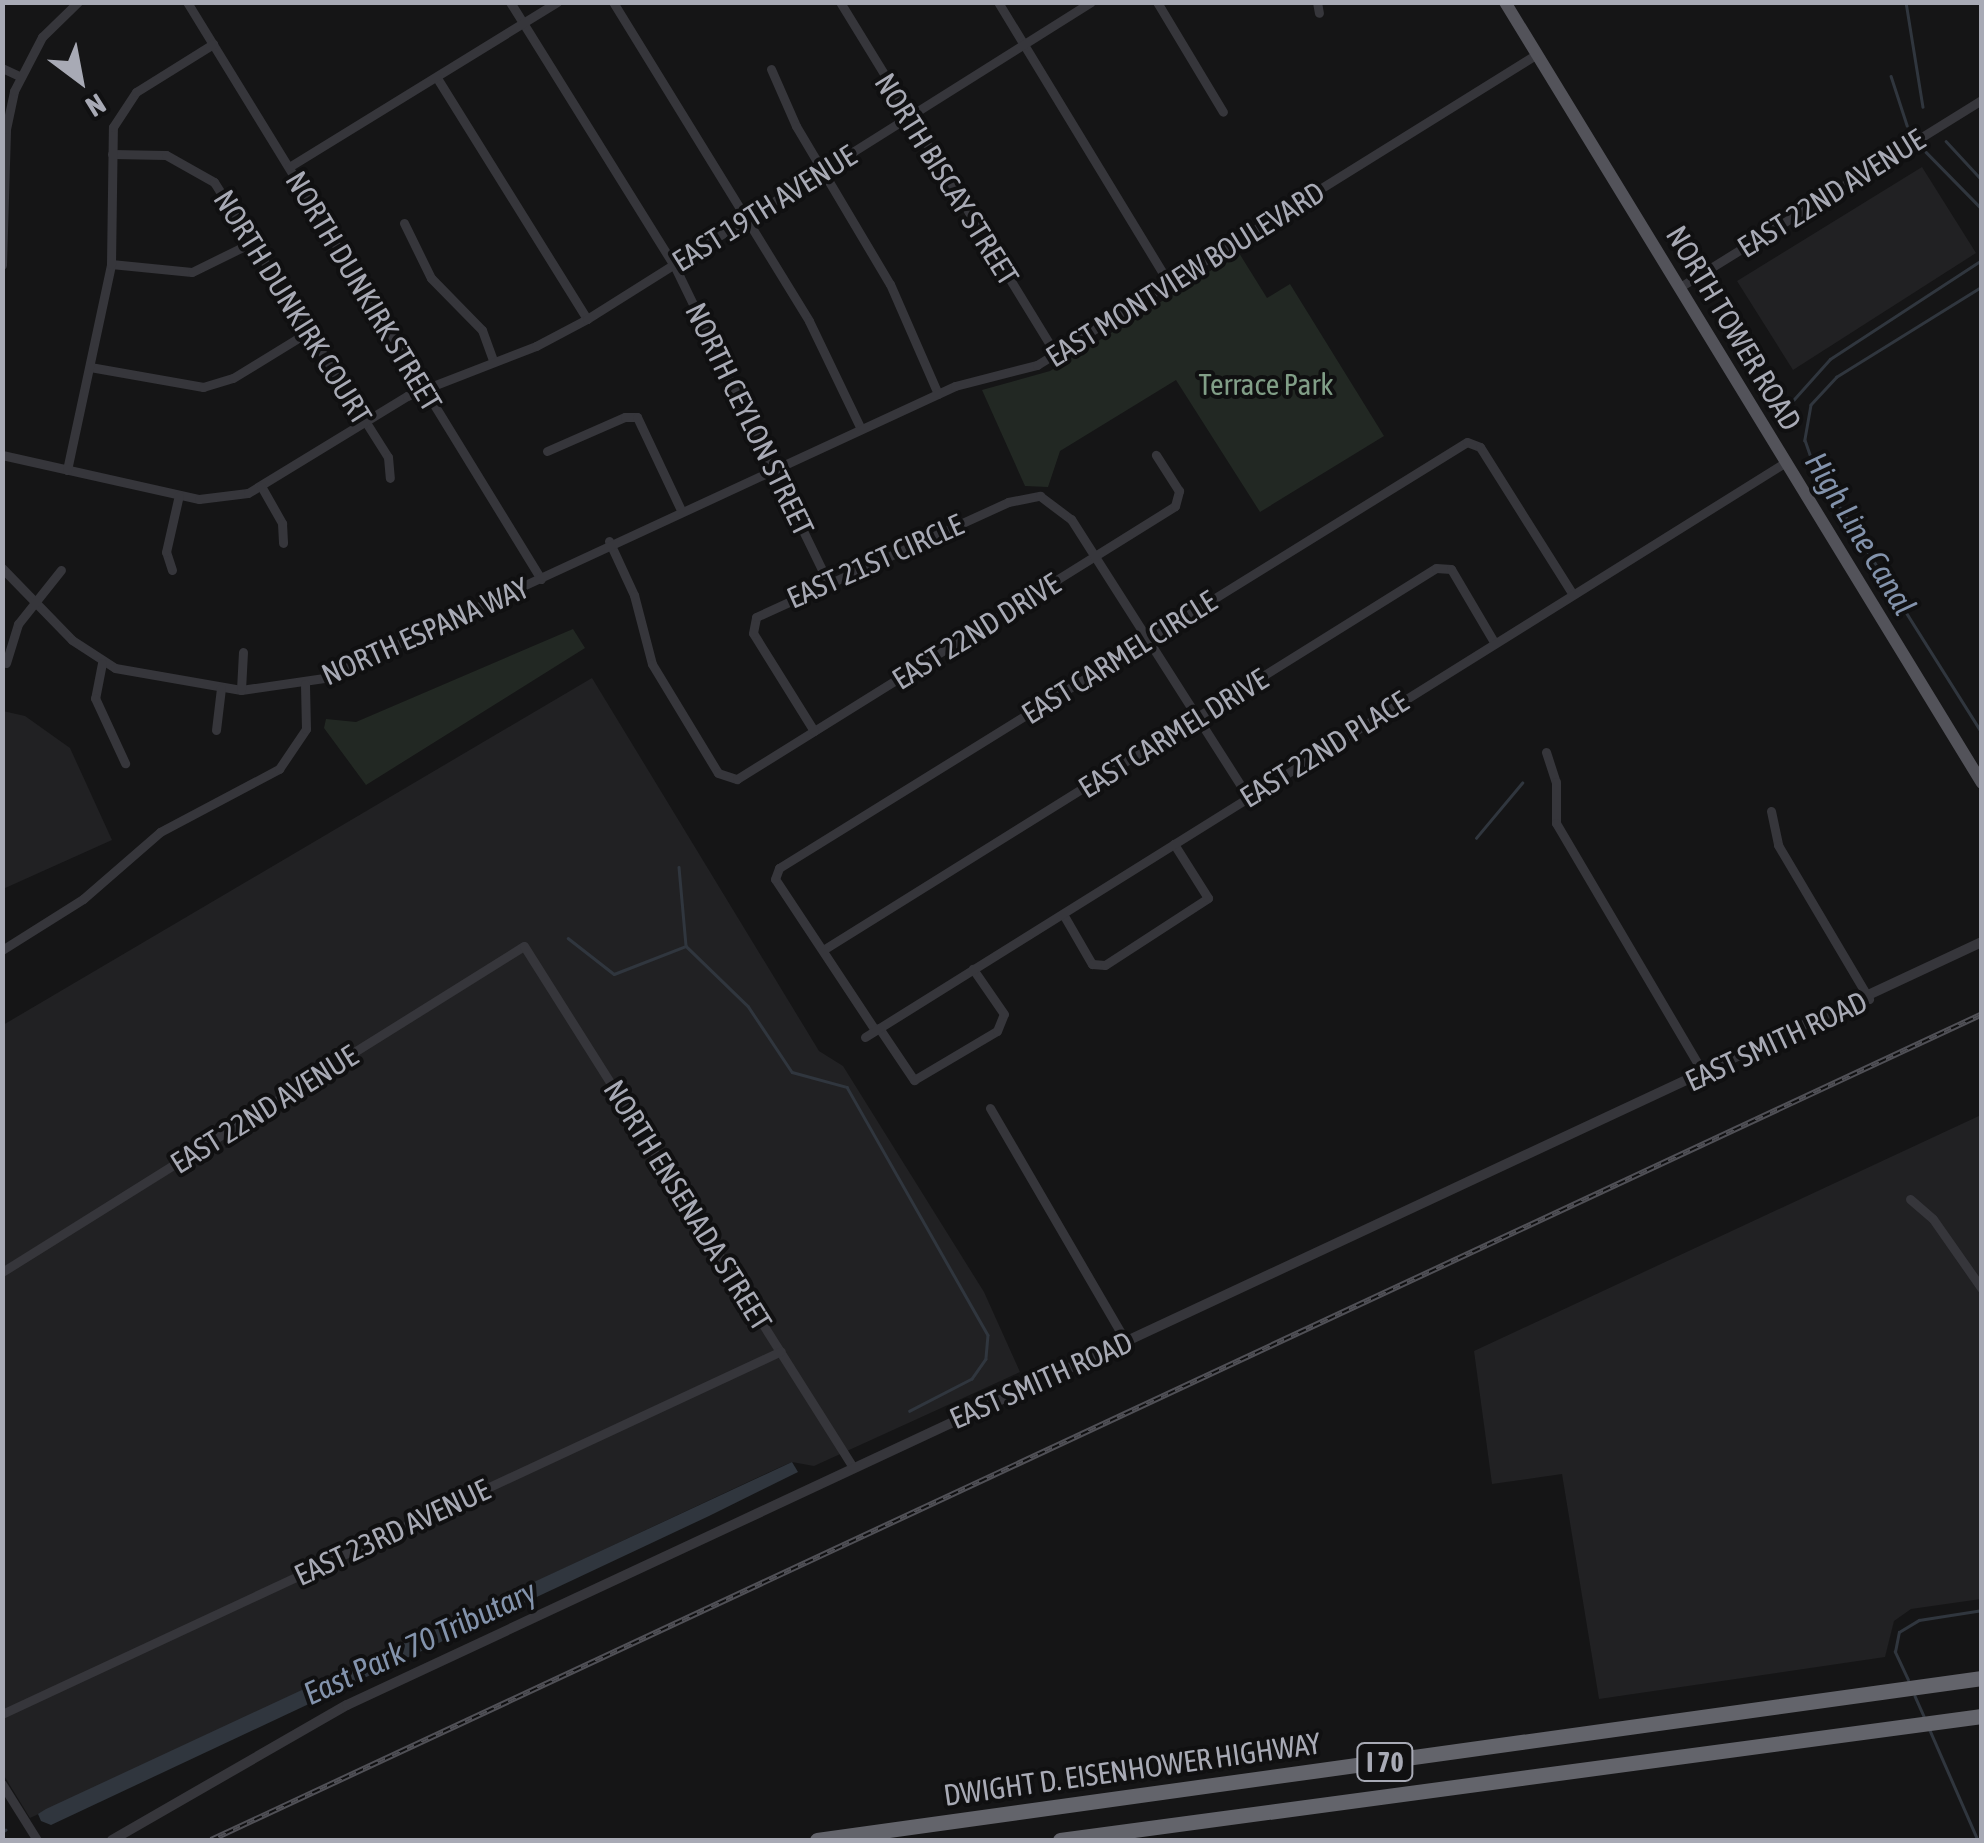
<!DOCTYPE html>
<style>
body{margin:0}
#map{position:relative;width:1984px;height:1843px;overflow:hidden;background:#151516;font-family:"Asap Condensed",sans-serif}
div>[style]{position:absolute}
.built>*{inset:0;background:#212123}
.green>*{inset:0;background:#222823}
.water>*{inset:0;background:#30363e}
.stream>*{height:2.5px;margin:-1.25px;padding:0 1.25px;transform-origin:1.25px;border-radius:1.25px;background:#30363e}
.minor>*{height:9px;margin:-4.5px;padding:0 4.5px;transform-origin:4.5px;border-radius:4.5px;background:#36363b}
.tertiary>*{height:10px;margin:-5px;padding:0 5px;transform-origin:5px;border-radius:5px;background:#36363b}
.primary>*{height:12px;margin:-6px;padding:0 6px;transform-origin:6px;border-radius:6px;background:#53535a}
.motorway>*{height:15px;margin:-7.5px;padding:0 7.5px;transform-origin:7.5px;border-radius:7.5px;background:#63646b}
.rail>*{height:6px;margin-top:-3px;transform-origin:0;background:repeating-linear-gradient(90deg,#101011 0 8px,#505056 0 16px);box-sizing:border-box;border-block:2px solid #505056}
span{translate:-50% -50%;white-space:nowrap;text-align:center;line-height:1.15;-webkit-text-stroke:8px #101011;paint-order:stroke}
.shield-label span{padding:2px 8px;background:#101011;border:2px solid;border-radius:8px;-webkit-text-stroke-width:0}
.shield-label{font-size:28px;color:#a8aab5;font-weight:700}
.street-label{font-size:30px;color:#a8aab5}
.park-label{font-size:30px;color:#819e87}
.water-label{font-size:32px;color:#8393ac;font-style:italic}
.frame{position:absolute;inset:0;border:5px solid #a8aab5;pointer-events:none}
.north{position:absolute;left:30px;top:30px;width:100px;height:100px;-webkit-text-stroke:8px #101011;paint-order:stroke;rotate:148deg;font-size:28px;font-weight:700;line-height:40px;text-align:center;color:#a8aab5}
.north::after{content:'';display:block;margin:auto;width:35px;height:45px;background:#a8aab5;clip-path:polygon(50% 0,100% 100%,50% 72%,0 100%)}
</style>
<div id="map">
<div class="built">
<div style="clip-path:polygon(1922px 167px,1976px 253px,1793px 370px,1737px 281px)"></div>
<div style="clip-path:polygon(592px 678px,819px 1051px,843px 1066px,984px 1292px,1020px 1372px,814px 1466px,792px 1462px,776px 1469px,30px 1818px,3px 1774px,3px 1025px)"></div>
<div style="clip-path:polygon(3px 711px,25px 716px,70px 748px,112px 840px,3px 889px)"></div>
<div style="clip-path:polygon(1981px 1115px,1981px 1599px,1911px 1609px,1894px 1621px,1885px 1657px,1599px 1699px,1562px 1474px,1492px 1484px,1474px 1351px)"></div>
</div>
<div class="green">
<div style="clip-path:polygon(1239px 253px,1267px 298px,1290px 284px,1384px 436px,1260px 512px,1176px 380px,1060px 451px,1048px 487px,1025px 486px,982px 390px,1050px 371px)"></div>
<div style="clip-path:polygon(573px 629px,585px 648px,366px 785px,324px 728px,326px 719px,356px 722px)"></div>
</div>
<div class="water">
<div style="clip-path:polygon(792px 1462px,798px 1472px,709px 1516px,51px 1825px,41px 1821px,38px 1814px,46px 1809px)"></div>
</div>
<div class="stream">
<div style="left:1906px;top:2px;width:106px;rotate:80.8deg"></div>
<div style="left:1891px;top:76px;width:52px;rotate:71.9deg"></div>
<div style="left:1946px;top:141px;width:53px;rotate:47.3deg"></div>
<div style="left:1926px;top:152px;width:80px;rotate:45.5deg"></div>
<div style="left:1982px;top:287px;width:171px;rotate:148.2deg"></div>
<div style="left:1837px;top:377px;width:38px;rotate:133deg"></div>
<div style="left:1811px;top:405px;width:36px;rotate:100deg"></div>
<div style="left:1805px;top:440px;width:28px;rotate:71deg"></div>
<div style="left:1814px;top:466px;width:315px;rotate:57.8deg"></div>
<div style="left:1779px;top:416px;width:76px;rotate:-48.2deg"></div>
<div style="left:1830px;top:359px;width:181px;rotate:-33.1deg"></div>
<div style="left:1476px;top:838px;width:72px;rotate:-50.1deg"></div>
<div style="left:679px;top:867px;width:78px;rotate:84.9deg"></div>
<div style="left:568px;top:938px;width:58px;rotate:38deg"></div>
<div style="left:614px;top:974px;width:77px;rotate:-21.3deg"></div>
<div style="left:686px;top:946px;width:86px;rotate:44.1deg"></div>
<div style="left:748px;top:1006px;width:79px;rotate:56.3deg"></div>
<div style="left:792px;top:1072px;width:57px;rotate:15.3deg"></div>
<div style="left:847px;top:1087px;width:285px;rotate:60.4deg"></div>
<div style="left:988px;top:1335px;width:24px;rotate:95deg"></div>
<div style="left:986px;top:1359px;width:24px;rotate:125deg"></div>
<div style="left:972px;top:1379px;width:70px;rotate:152.7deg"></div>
<div style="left:1908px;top:1680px;width:31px;rotate:-115deg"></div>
<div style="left:1895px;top:1652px;width:20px;rotate:-79deg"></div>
<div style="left:1899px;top:1632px;width:23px;rotate:-31deg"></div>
<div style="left:1919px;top:1620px;width:64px;rotate:-9deg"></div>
<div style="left:1915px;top:1696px;width:22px;rotate:66deg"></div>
<div style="left:1929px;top:1728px;width:122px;rotate:66.4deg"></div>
<div style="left:2px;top:1832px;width:4px;rotate:-34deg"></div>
</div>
<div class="minor">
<div style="left:187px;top:2px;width:677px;rotate:58.47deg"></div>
<div style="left:510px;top:2px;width:310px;rotate:58.1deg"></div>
<div style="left:674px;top:265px;width:352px;rotate:64.1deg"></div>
<div style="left:613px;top:2px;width:374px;rotate:58.4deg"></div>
<div style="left:809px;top:321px;width:120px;rotate:64.3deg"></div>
<div style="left:840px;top:2px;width:414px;rotate:58.5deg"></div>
<div style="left:998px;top:2px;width:329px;rotate:58.7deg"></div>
<div style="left:1157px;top:2px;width:128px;rotate:59deg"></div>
<div style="left:1317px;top:2px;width:11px;rotate:80deg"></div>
<div style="left:2px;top:68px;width:19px;rotate:25deg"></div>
<div style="left:771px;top:69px;width:62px;rotate:66.3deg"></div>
<div style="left:796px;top:126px;width:184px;rotate:59.3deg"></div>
<div style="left:890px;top:284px;width:120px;rotate:66.4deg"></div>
<div style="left:437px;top:78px;width:284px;rotate:58.1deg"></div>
<div style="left:112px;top:154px;width:54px;rotate:1.1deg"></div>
<div style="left:166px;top:155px;width:55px;rotate:29.4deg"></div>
<div style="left:214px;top:182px;width:325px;rotate:57.7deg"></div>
<div style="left:388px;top:457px;width:21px;rotate:85deg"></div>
<div style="left:289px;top:167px;width:315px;rotate:-31.6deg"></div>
<div style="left:404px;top:223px;width:61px;rotate:63.9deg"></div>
<div style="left:431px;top:278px;width:73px;rotate:45.6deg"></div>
<div style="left:482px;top:330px;width:33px;rotate:70deg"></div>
<div style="left:111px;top:264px;width:81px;rotate:5.6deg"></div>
<div style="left:192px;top:272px;width:68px;rotate:-26.2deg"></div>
<div style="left:2px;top:265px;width:136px;rotate:-88.3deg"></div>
<div style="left:6px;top:129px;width:39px;rotate:-78deg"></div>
<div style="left:14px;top:91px;width:61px;rotate:-62.6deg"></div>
<div style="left:42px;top:37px;width:50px;rotate:-44.2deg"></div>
<div style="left:1680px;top:287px;width:355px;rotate:-31.8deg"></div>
<div style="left:90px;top:367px;width:115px;rotate:10deg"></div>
<div style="left:203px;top:387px;width:31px;rotate:-17deg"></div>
<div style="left:233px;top:378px;width:88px;rotate:-31.5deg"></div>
<div style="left:547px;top:451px;width:85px;rotate:-23.6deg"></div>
<div style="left:625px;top:417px;width:12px"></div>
<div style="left:637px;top:417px;width:103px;rotate:64.7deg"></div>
<div style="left:2px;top:455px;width:202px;rotate:12.6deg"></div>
<div style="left:199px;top:499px;width:49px;rotate:-7deg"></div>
<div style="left:248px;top:493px;width:186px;rotate:-31.4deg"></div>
<div style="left:407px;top:396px;width:138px;rotate:-21.2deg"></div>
<div style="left:536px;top:346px;width:58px;rotate:-27.9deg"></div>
<div style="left:587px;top:319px;width:595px;rotate:-32.17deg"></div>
<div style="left:67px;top:470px;width:211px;rotate:-77.9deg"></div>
<div style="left:111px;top:264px;width:137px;rotate:-89.2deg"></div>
<div style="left:113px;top:127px;width:42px;rotate:-56.7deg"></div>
<div style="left:136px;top:92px;width:91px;rotate:-31.9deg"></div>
<div style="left:261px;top:486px;width:43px;rotate:60.4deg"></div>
<div style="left:282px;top:523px;width:20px;rotate:87deg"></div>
<div style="left:609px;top:541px;width:60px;rotate:65.2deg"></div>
<div style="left:634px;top:595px;width:71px;rotate:75.4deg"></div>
<div style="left:652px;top:664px;width:127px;rotate:58.8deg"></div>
<div style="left:718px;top:773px;width:20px;rotate:18deg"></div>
<div style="left:737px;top:779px;width:516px;rotate:-31.93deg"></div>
<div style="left:1175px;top:506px;width:16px;rotate:-75deg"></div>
<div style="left:1179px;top:491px;width:43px;rotate:-122.6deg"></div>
<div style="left:2px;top:568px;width:100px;rotate:45.8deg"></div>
<div style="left:72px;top:640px;width:51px;rotate:33.1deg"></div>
<div style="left:115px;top:668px;width:128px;rotate:9.9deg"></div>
<div style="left:241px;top:690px;width:84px;rotate:-8.2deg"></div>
<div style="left:324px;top:678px;width:695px;rotate:-24.83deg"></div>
<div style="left:955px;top:386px;width:85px;rotate:-14.4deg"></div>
<div style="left:1037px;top:365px;width:589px;rotate:-31.88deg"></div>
<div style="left:172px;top:570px;width:19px;rotate:-108deg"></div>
<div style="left:166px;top:552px;width:58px;rotate:-77.2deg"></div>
<div style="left:6px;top:663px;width:41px;rotate:-72.9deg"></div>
<div style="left:18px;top:624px;width:69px;rotate:-51.5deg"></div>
<div style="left:102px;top:663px;width:36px;rotate:101deg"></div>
<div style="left:95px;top:698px;width:72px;rotate:65.2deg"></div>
<div style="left:241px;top:690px;width:38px;rotate:-87deg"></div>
<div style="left:216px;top:730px;width:42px;rotate:-83.2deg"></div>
<div style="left:814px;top:731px;width:115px;rotate:-121.9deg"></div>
<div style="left:753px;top:633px;width:16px;rotate:-79deg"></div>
<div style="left:756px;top:617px;width:277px;rotate:-24.5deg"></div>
<div style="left:1008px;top:502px;width:33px;rotate:-11deg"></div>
<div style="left:1040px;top:496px;width:39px;rotate:37deg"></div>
<div style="left:1071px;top:519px;width:330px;rotate:57.5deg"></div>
<div style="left:1546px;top:752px;width:32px;rotate:72deg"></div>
<div style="left:1556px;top:782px;width:41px;rotate:90deg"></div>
<div style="left:1556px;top:823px;width:291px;rotate:59.5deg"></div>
<div style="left:1771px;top:811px;width:35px;rotate:78deg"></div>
<div style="left:1778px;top:845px;width:179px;rotate:59.4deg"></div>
<div style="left:1063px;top:914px;width:58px;rotate:59.9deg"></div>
<div style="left:1092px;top:964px;width:13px;rotate:4deg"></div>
<div style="left:1105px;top:965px;width:123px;rotate:-33deg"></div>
<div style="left:1208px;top:898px;width:64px;rotate:-122.2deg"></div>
<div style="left:2px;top:950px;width:96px;rotate:-32.2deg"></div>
<div style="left:83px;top:899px;width:102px;rotate:-41deg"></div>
<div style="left:160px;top:832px;width:135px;rotate:-27.9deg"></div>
<div style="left:279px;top:769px;width:48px;rotate:-56deg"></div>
<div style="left:306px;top:729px;width:45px;rotate:-91.3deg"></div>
<div style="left:823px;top:950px;width:722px;rotate:-31.93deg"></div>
<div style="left:1436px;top:568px;width:15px;rotate:4deg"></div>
<div style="left:1451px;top:569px;width:85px;rotate:59.5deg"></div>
<div style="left:879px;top:1028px;width:63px;rotate:56.1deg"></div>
<div style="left:914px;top:1080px;width:96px;rotate:-30.6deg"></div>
<div style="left:997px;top:1031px;width:18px;rotate:-68deg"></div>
<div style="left:1004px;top:1014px;width:55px;rotate:-124.6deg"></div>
<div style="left:875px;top:1030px;width:181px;rotate:-123.5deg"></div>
<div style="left:775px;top:879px;width:12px;rotate:-70deg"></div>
<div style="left:779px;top:868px;width:809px;rotate:-31.77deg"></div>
<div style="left:1467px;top:442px;width:14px;rotate:21deg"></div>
<div style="left:1480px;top:447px;width:173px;rotate:57.8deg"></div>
<div style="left:865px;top:1037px;width:1086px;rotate:-31.98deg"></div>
<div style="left:990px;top:1108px;width:272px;rotate:59.8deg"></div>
<div style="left:1910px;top:1199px;width:30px;rotate:41deg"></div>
<div style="left:1933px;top:1219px;width:85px;rotate:55deg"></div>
<div style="left:2px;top:1272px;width:615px;rotate:-31.99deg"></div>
<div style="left:524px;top:946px;width:613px;rotate:57.74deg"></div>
<div style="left:2px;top:1714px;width:859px;rotate:-24.98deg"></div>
<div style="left:2px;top:1784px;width:66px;rotate:58deg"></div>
</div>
<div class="tertiary">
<div style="left:112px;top:1840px;width:271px;rotate:-29.9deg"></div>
<div style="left:347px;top:1705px;width:1804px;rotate:-25.02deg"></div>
</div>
<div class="primary">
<div style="left:1505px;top:2px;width:915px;rotate:58.59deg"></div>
</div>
<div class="motorway">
<div style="left:817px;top:1840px;width:1176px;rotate:-7.92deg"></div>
<div style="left:1060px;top:1840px;width:930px;rotate:-7.66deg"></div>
</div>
<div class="rail">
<div style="left:211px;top:1840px;width:1954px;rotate:-25deg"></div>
</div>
<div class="shield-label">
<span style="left:1385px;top:1762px">I 70</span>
</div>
<div class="street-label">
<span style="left:947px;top:179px;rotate:58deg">NORTH BISCAY STREET</span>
<span style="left:1831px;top:193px;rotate:-32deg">EAST 22ND AVENUE</span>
<span style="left:764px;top:208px;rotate:-32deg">EAST 19TH AVENUE</span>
<span style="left:1185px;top:274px;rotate:-32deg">EAST MONTVIEW BOULEVARD</span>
<span style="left:364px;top:291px;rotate:59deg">NORTH DUNKIRK STREET</span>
<span style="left:293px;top:307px;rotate:58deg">NORTH DUNKIRK COURT</span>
<span style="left:1734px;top:328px;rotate:59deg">NORTH TOWER ROAD</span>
<span style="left:750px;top:419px;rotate:64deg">NORTH CEYLON STREET</span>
<span style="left:875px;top:561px;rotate:-24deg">EAST 21ST CIRCLE</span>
<span style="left:425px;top:631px;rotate:-24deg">NORTH ESPANA WAY</span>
<span style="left:976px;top:631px;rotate:-32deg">EAST 22ND DRIVE</span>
<span style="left:1119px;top:657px;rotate:-32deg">EAST CARMEL CIRCLE</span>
<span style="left:1173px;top:733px;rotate:-32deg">EAST CARMEL DRIVE</span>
<span style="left:1324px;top:749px;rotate:-32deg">EAST 22ND PLACE</span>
<span style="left:1776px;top:1041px;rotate:-25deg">EAST SMITH ROAD</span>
<span style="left:264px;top:1109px;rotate:-32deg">EAST 22ND AVENUE</span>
<span style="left:688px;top:1205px;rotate:58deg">NORTH ENSENADA STREET</span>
<span style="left:1041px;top:1380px;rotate:-24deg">EAST SMITH ROAD</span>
<span style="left:392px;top:1532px;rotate:-25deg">EAST 23RD AVENUE</span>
<span style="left:1132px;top:1769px;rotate:-8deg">DWIGHT D. EISENHOWER HIGHWAY</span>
</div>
<div class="park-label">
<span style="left:1266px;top:384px">Terrace Park</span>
</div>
<div class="water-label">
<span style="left:1860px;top:534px;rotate:59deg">High Line Canal</span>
<span style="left:420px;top:1643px;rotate:-25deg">East Park 70 Tributary</span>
</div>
<div class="frame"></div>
<div class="north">N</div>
</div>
